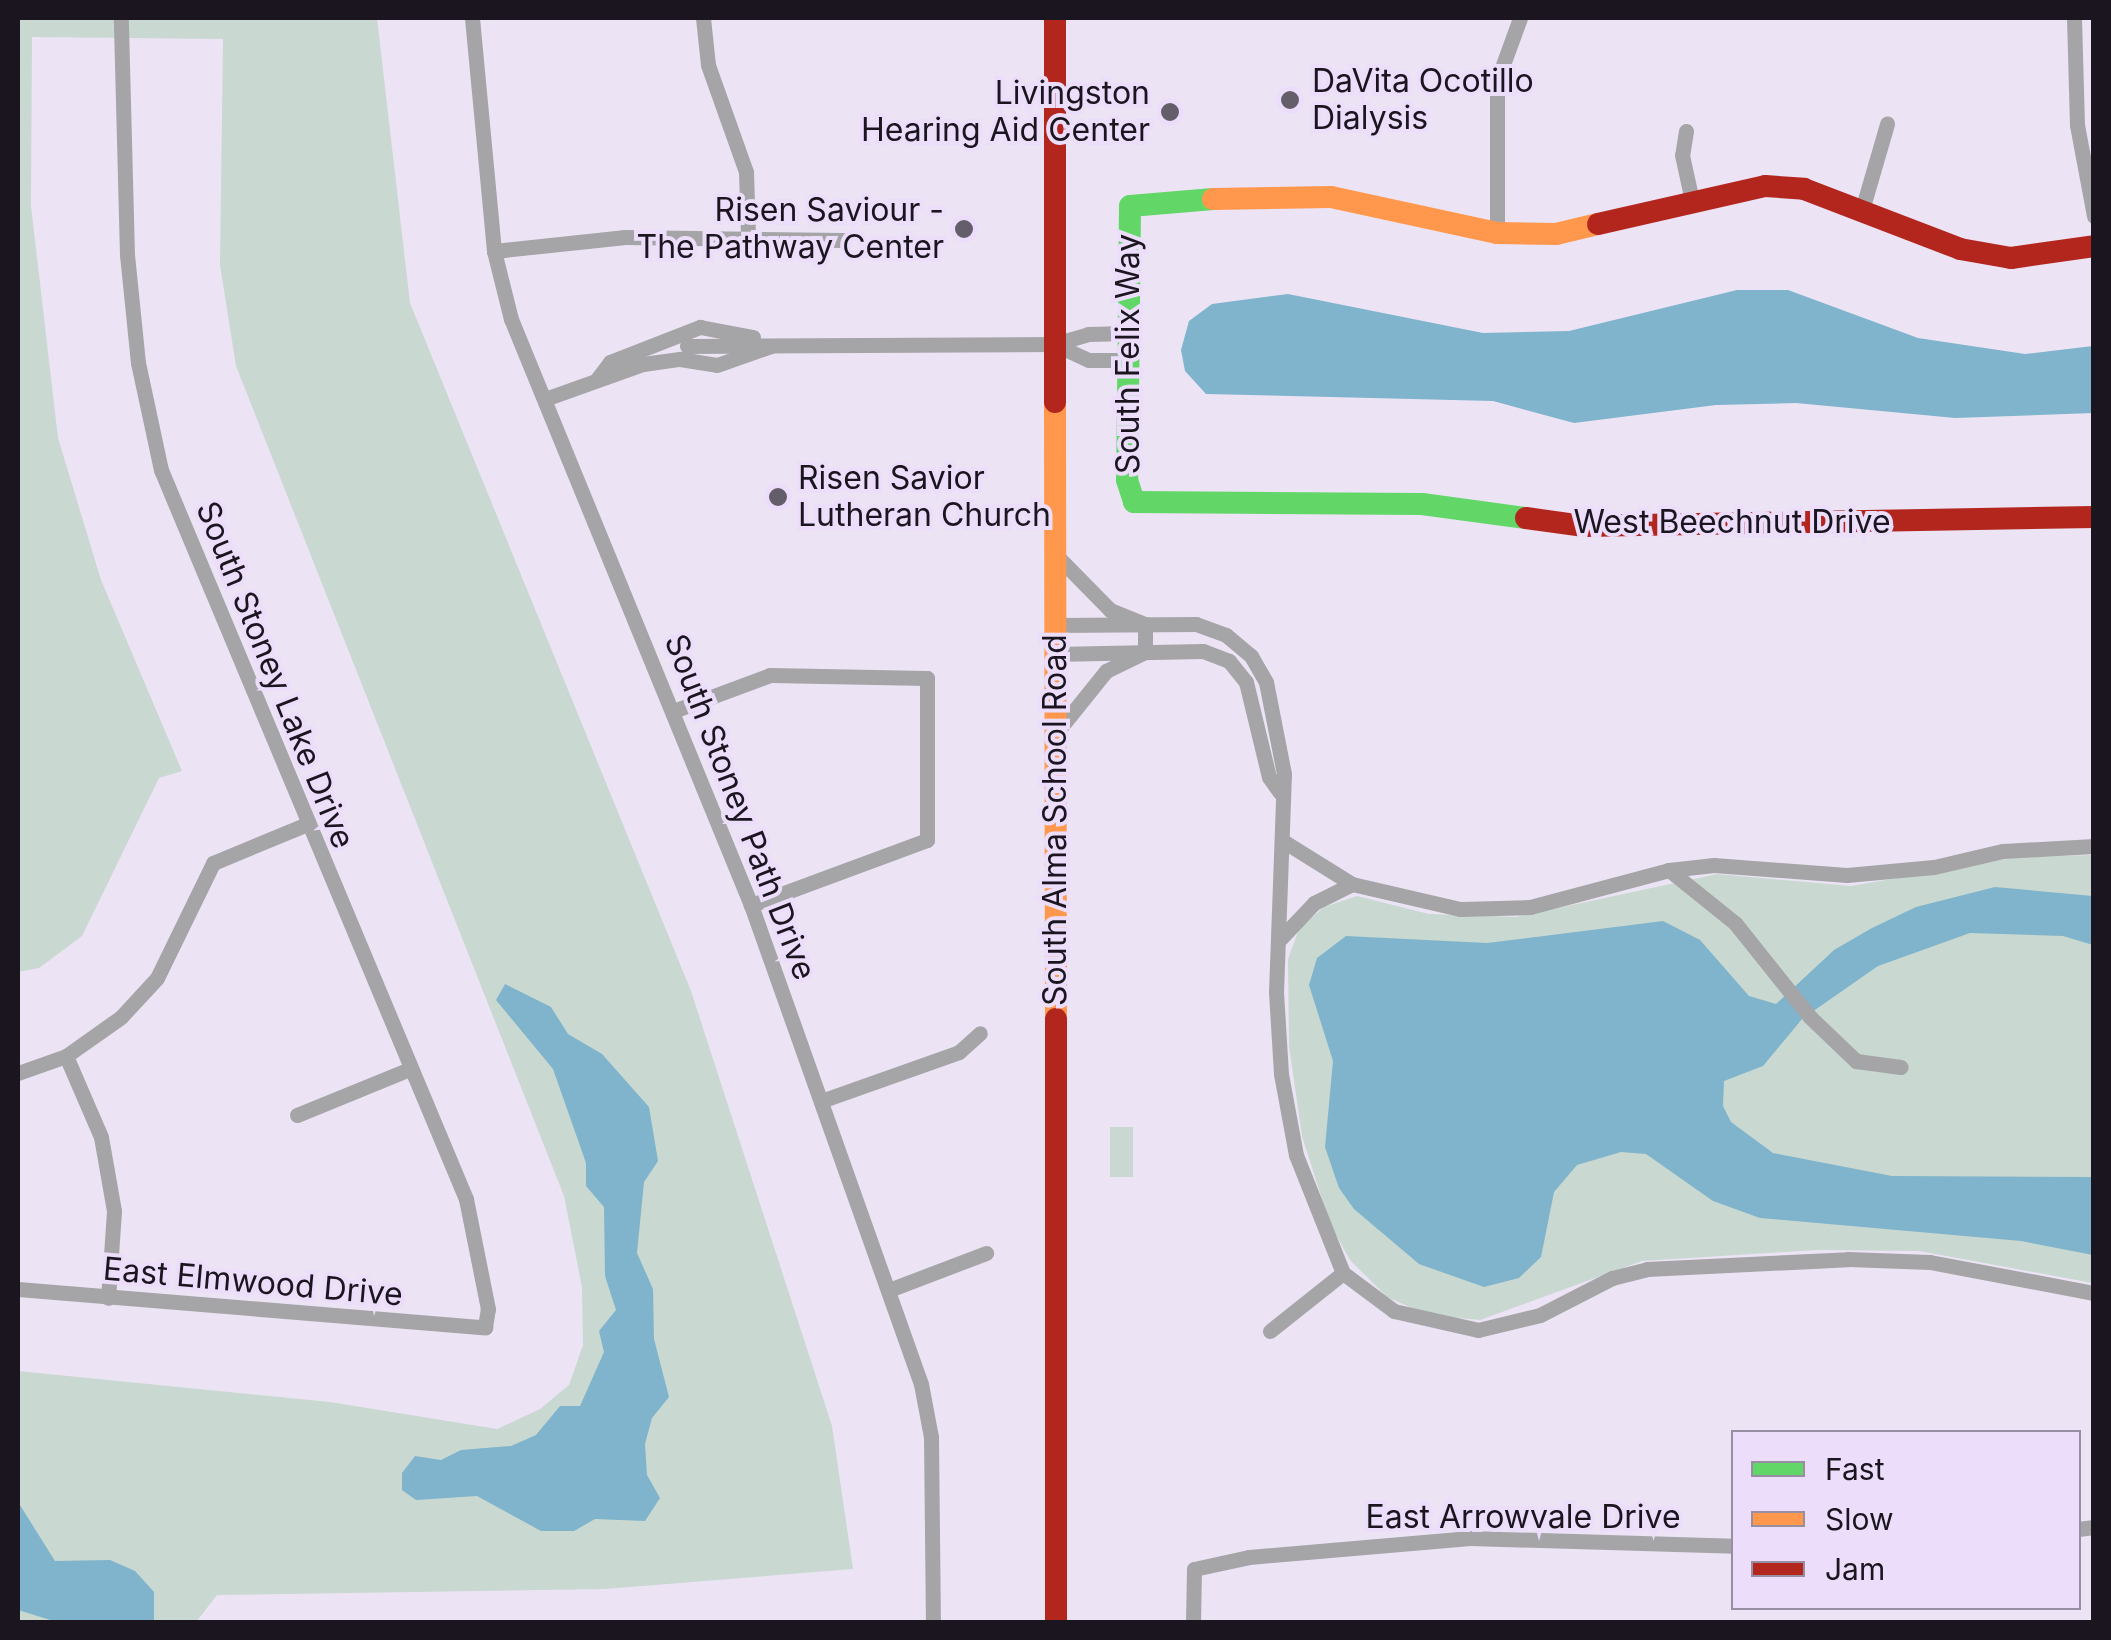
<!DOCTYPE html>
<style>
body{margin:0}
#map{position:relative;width:2111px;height:1640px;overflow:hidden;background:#ece4f5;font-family:Inter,sans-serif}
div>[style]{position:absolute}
.green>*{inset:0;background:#c9d8d0}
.water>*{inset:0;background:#7fb4cc}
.street>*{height:15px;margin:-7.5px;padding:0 7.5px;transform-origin:7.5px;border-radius:7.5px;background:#a5a5a8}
.fast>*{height:22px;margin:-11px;padding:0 11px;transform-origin:11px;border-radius:11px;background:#63d668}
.slow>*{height:22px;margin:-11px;padding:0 11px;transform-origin:11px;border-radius:11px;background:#ff974d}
.jam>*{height:22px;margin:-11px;padding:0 11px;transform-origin:11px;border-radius:11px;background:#b3261e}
.dots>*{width:28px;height:28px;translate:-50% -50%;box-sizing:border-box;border:5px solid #ecdefb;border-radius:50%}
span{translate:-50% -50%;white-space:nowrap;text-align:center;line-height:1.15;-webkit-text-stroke:8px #ecdefb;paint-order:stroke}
.poi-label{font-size:32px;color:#1a151f}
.left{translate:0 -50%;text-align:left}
.right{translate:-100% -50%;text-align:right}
.street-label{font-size:32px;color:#1a151f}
.frame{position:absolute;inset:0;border:20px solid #1a151f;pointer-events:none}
.legend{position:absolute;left:1731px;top:1430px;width:350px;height:180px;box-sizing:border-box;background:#ecdefb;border:2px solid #988ea3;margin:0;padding:12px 18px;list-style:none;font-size:30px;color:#1a151f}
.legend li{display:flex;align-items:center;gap:20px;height:50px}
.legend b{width:50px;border:2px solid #988ea3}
</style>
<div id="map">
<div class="green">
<div style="clip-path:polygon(18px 18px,377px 18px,410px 303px,691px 991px,832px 1426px,853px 1569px,605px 1589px,217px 1595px,196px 1622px,18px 1622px,18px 1371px,330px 1402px,497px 1429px,540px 1409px,569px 1385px,583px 1345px,582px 1287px,564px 1196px,236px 366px,220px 265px,223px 39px,32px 37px,31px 206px,58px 438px,101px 580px,182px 771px,159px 778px,82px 936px,39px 968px,18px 972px)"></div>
<div style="clip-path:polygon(2093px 855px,2093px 1283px,1919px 1251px,1817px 1250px,1642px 1261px,1480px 1320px,1428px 1315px,1387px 1297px,1350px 1260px,1330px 1224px,1302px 1136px,1289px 1046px,1288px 959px,1299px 929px,1324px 907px,1357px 896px,1429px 914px,1516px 917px,1717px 874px,1851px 886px,2018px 857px)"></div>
<div style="clip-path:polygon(1110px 1127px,1133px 1127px,1133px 1177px,1110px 1177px)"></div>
</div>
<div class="water">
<div style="clip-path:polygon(1737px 290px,1788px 290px,1918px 338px,2025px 354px,2093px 346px,2093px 413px,1955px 418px,1796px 403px,1716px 405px,1574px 423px,1493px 401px,1206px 394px,1185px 371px,1181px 350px,1189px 321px,1212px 304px,1288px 294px,1483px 333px,1569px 331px)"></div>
<div style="clip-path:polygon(1995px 887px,2093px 896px,2093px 945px,2063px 936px,1970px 933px,1878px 966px,1802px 1019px,1763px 1066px,1724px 1081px,1723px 1106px,1731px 1122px,1773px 1153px,1892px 1176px,2093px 1177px,2093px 1255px,2021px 1241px,1760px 1218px,1713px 1201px,1646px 1154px,1621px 1152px,1577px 1165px,1554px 1192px,1541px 1257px,1519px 1278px,1484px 1287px,1419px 1264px,1354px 1209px,1339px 1188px,1325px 1147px,1333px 1061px,1309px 985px,1317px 958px,1346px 936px,1487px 943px,1663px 921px,1700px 940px,1749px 996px,1776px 1004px,1834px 950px,1872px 928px,1916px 907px)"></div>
<div style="clip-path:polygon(505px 984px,551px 1007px,568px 1034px,602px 1054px,649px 1107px,658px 1161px,644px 1182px,637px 1253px,653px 1289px,654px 1339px,669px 1397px,652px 1418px,645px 1444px,647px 1475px,660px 1498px,645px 1521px,595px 1519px,574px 1531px,541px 1531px,477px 1496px,416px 1500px,402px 1490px,402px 1473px,415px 1456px,441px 1460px,461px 1450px,511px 1446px,536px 1435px,560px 1406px,580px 1406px,604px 1352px,599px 1331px,616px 1310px,605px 1276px,604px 1207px,586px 1186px,586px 1163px,553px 1069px,496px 1000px)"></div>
<div style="clip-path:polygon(18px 1502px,55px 1561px,110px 1560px,135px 1571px,154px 1592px,154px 1622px,57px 1622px,18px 1610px)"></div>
</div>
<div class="street">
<div style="left:472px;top:18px;width:234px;rotate:84.6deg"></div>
<div style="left:494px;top:251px;width:70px;rotate:76deg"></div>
<div style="left:511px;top:319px;width:633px;rotate:67.73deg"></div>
<div style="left:751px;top:905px;width:508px;rotate:70.46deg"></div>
<div style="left:921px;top:1384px;width:54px;rotate:79.3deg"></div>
<div style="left:931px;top:1437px;width:185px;rotate:89.4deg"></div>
<div style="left:703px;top:18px;width:47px;rotate:83.9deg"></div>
<div style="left:708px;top:65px;width:114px;rotate:70.4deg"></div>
<div style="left:746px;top:172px;width:65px;rotate:88.2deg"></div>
<div style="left:2074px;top:18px;width:107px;rotate:88.4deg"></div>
<div style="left:2077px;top:125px;width:93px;rotate:79.4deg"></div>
<div style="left:1686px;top:131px;width:24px;rotate:99deg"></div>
<div style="left:1682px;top:155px;width:47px;rotate:77.7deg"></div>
<div style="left:1862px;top:210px;width:90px;rotate:-73.8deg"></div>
<div style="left:1497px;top:233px;width:152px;rotate:-90deg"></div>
<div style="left:1497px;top:81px;width:67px;rotate:-69.9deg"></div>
<div style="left:494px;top:251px;width:132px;rotate:-6.1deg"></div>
<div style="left:625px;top:237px;width:218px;rotate:0.8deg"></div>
<div style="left:1054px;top:344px;width:38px;rotate:25deg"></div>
<div style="left:1089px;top:360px;width:39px"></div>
<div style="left:687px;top:346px;width:367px;rotate:-0.3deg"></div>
<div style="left:1054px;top:344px;width:35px;rotate:-16deg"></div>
<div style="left:1088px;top:334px;width:40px;rotate:-1.4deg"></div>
<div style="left:598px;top:378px;width:20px;rotate:-53deg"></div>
<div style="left:610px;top:362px;width:97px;rotate:-21.3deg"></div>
<div style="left:700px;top:327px;width:54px;rotate:10.7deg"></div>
<div style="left:545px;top:399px;width:104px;rotate:-19.7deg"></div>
<div style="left:643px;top:364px;width:37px;rotate:-8deg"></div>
<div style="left:680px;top:359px;width:37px;rotate:9deg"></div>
<div style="left:717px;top:365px;width:57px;rotate:-19.4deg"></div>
<div style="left:1054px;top:553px;width:80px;rotate:45.5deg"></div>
<div style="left:1110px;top:610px;width:38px;rotate:22deg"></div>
<div style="left:1145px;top:624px;width:28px;rotate:90deg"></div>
<div style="left:1145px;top:652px;width:43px;rotate:154deg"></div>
<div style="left:1106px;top:671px;width:78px;rotate:128.8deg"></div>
<div style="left:1054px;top:625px;width:142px;rotate:-0.4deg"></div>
<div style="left:1196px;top:624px;width:32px;rotate:20deg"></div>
<div style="left:1226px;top:635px;width:33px;rotate:40deg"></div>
<div style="left:1251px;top:656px;width:30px;rotate:60deg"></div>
<div style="left:1266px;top:682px;width:94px;rotate:78.9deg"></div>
<div style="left:1284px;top:774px;width:218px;rotate:92.1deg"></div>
<div style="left:1276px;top:992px;width:82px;rotate:86.5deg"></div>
<div style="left:1281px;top:1074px;width:82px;rotate:79.5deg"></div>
<div style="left:1296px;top:1155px;width:127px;rotate:68.3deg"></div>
<div style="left:1343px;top:1273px;width:64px;rotate:36.7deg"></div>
<div style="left:1394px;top:1311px;width:86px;rotate:12.7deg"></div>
<div style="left:1478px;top:1330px;width:64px;rotate:-13.6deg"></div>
<div style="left:1540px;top:1315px;width:81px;rotate:-27.2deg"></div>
<div style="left:1612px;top:1278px;width:36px;rotate:-14deg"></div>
<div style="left:1647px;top:1269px;width:201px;rotate:-2.8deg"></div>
<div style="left:1848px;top:1259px;width:82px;rotate:2.1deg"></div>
<div style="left:1930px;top:1262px;width:167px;rotate:10.7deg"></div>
<div style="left:1054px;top:654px;width:149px;rotate:-1.2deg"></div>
<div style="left:1203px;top:651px;width:28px;rotate:21deg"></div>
<div style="left:1229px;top:661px;width:27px;rotate:51deg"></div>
<div style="left:1246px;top:682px;width:98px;rotate:76.4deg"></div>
<div style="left:1269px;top:777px;width:19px;rotate:55deg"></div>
<div style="left:676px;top:710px;width:100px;rotate:-20.4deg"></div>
<div style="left:770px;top:675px;width:157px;rotate:1.1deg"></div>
<div style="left:927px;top:678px;width:162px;rotate:90deg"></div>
<div style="left:927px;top:840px;width:188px;rotate:159.7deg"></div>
<div style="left:1283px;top:841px;width:81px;rotate:31.9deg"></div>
<div style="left:1352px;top:884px;width:111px;rotate:13deg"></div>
<div style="left:1460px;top:909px;width:70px;rotate:-1.6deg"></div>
<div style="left:1530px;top:907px;width:144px;rotate:-14.9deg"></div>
<div style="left:1669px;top:870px;width:45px;rotate:-6.3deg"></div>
<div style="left:1714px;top:865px;width:133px;rotate:4.3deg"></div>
<div style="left:1847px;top:875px;width:87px;rotate:-5.3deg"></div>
<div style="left:1934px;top:867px;width:71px;rotate:-13.1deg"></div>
<div style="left:2003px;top:851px;width:91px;rotate:-3.1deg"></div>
<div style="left:1669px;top:870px;width:85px;rotate:38.8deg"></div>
<div style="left:1735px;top:923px;width:120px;rotate:51.4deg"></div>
<div style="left:1810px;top:1017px;width:64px;rotate:43.7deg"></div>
<div style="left:1856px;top:1061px;width:45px;rotate:7.6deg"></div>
<div style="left:1281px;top:938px;width:48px;rotate:-46.7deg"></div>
<div style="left:1314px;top:903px;width:42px;rotate:-26.6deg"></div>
<div style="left:66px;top:1056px;width:88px;rotate:66.6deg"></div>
<div style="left:101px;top:1137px;width:75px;rotate:80deg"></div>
<div style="left:114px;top:1211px;width:87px;rotate:93.9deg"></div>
<div style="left:18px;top:1073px;width:51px;rotate:-19.5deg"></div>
<div style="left:66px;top:1056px;width:67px;rotate:-35.3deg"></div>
<div style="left:121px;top:1017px;width:53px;rotate:-47.3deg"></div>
<div style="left:157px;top:978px;width:128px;rotate:-64deg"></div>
<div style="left:213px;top:863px;width:102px;rotate:-22.5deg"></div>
<div style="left:821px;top:1101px;width:146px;rotate:-19.5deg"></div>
<div style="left:959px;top:1052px;width:28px;rotate:-42deg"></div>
<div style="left:297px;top:1115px;width:122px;rotate:-22.2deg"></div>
<div style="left:18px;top:1289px;width:469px;rotate:4.7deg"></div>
<div style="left:485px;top:1327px;width:18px;rotate:-81deg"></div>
<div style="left:488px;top:1309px;width:112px;rotate:-101.3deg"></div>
<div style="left:466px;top:1199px;width:790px;rotate:-112.7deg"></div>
<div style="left:161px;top:470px;width:109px;rotate:-102.1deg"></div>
<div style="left:138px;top:363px;width:109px;rotate:-95.8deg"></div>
<div style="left:127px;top:255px;width:237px;rotate:-91.5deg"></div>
<div style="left:889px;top:1290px;width:104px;rotate:-20.9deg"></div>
<div style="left:1270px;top:1331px;width:93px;rotate:-38.5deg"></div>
<div style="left:2078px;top:1529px;width:16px;rotate:-7deg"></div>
<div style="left:1193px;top:1622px;width:53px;rotate:-88.9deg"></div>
<div style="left:1194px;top:1569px;width:56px;rotate:-12.3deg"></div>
<div style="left:1249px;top:1557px;width:222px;rotate:-4.9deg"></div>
<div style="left:1470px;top:1538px;width:264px;rotate:1.7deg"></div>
</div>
<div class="fast">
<div style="left:1213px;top:199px;width:83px;rotate:175.2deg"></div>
<div style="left:1130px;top:206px;width:274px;rotate:90.6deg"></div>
<div style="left:1127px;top:480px;width:23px;rotate:72deg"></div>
<div style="left:1134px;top:502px;width:288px;rotate:0.4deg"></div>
<div style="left:1422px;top:504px;width:105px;rotate:7.7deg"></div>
</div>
<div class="slow">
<div style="left:1213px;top:199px;width:118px;rotate:-1deg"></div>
<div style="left:1331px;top:197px;width:170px;rotate:12.2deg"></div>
<div style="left:1497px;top:233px;width:59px;rotate:1deg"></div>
<div style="left:1556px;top:234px;width:43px;rotate:-13.4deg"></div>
<div style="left:1055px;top:402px;width:617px;rotate:89.91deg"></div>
</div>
<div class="jam">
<div style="left:1055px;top:18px;width:384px;rotate:90deg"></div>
<div style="left:1598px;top:224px;width:171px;rotate:-12.8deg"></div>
<div style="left:1765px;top:186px;width:39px;rotate:4deg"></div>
<div style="left:1804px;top:189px;width:167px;rotate:21deg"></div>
<div style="left:1960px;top:249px;width:52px;rotate:10deg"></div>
<div style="left:2011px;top:258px;width:84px;rotate:-8.2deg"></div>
<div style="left:1526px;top:518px;width:59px;rotate:7.9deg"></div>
<div style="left:1584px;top:526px;width:510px;rotate:-1.01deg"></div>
<div style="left:1056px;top:1019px;width:603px;rotate:90deg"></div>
</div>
<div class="dots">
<div style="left:1290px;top:100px;background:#645d6a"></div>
<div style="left:1170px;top:112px;background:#645d6a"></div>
<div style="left:964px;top:229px;background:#645d6a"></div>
<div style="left:778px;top:497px;background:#645d6a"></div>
</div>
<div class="poi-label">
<span class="left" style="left:1312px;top:100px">DaVita Ocotillo<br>Dialysis</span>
<span class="right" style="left:1150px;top:112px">Livingston<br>Hearing Aid Center</span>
<span class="right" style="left:944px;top:229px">Risen Saviour -<br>The Pathway Center</span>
<span class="left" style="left:798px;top:497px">Risen Savior<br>Lutheran Church</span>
</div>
<div class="street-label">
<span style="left:1128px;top:354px;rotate:-90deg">South Felix Way</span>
<span style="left:1732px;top:522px">West Beechnut Drive</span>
<span style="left:275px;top:675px;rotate:68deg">South Stoney Lake Drive</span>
<span style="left:740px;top:807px;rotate:69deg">South Stoney Path Drive</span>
<span style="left:1055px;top:820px;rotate:-90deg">South Alma School Road</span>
<span style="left:253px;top:1282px;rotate:5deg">East Elmwood Drive</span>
<span style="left:1523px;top:1517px">East Arrowvale Drive</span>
</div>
<div class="frame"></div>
<ul class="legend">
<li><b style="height:12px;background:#63d668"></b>Fast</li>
<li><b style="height:12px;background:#ff974d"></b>Slow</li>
<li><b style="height:12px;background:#b3261e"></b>Jam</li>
</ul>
</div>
